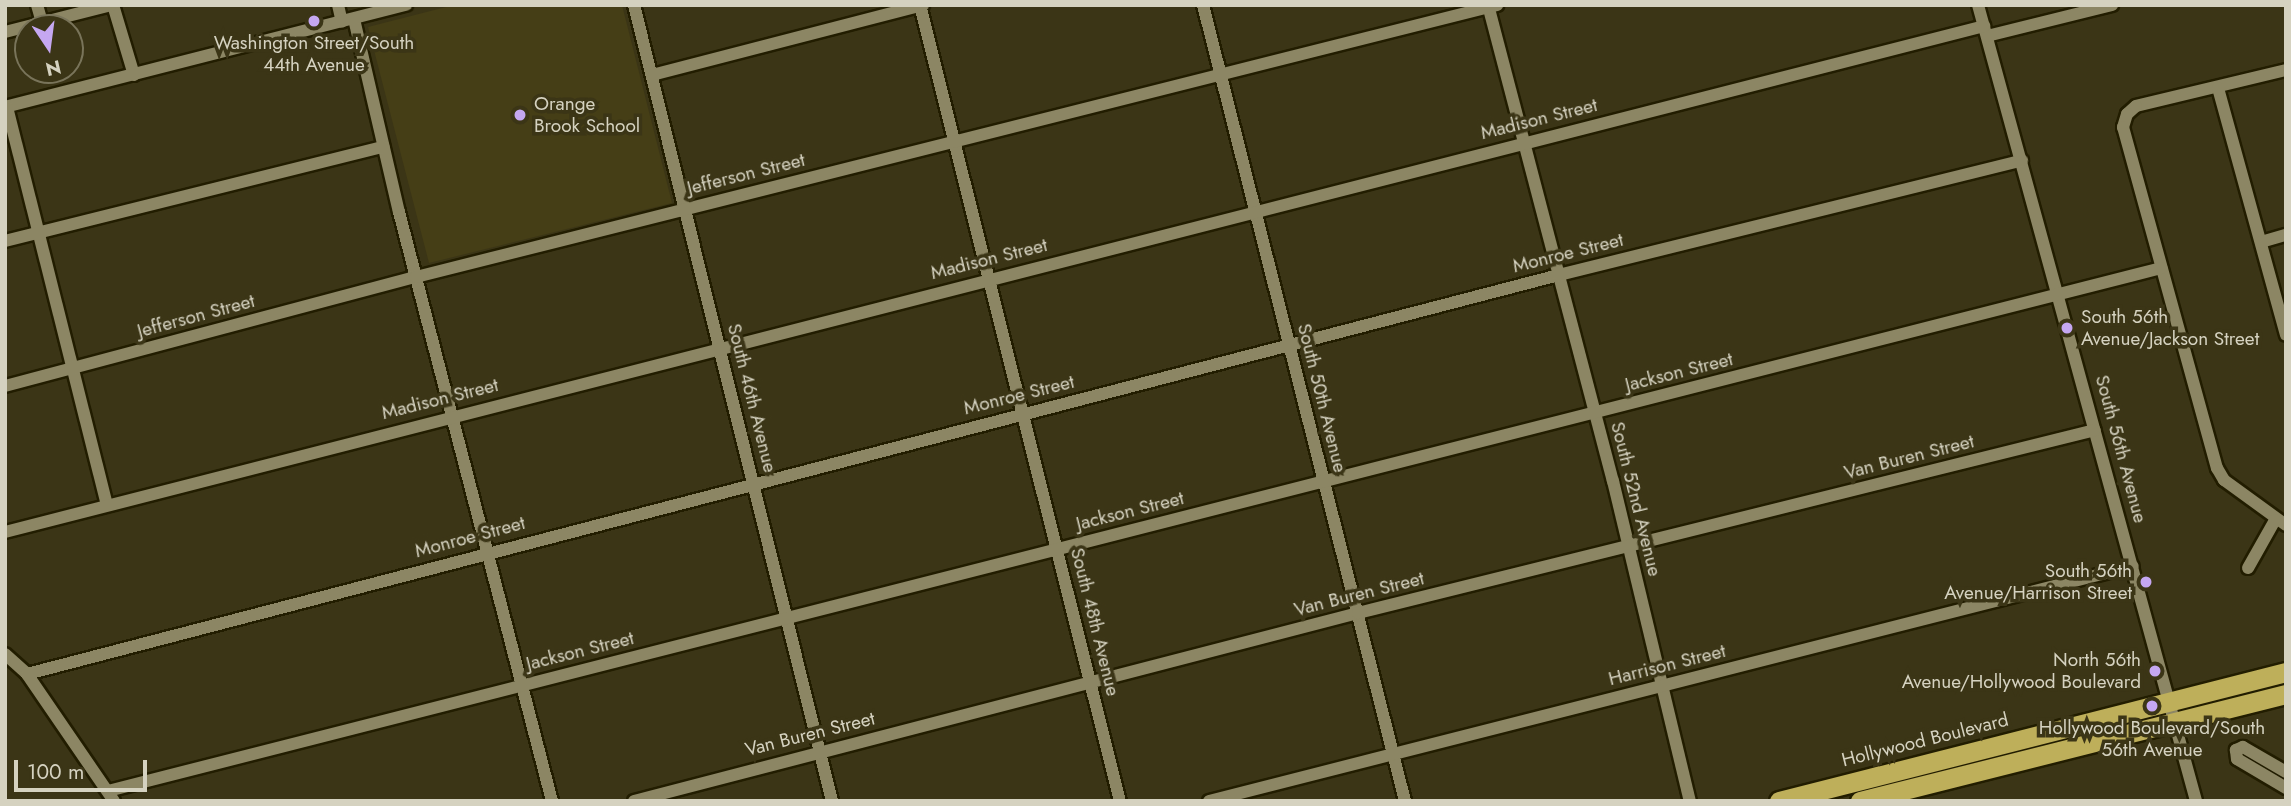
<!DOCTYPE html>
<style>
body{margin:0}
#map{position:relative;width:2291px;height:806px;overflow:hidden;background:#3b3516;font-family:Jost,sans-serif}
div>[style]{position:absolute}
.built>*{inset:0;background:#453e16}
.roads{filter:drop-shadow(2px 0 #221d00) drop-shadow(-2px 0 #221d00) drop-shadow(0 2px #221d00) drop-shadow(0 -2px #221d00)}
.minor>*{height:12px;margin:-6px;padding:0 6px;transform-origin:6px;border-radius:6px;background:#8c8664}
.highway>*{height:19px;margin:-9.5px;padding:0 9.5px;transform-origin:9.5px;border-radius:9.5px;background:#beaf5a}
.dots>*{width:19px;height:19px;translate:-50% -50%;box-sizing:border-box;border:4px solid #3b3516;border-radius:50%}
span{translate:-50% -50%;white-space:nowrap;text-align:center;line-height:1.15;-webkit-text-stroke:7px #3b3516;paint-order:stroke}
.poi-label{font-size:19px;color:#d5d2c0}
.left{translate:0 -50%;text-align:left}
.right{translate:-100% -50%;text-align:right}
.street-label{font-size:19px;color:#d5d2c0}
.frame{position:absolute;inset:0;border:7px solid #d5d2c0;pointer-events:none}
.north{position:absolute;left:14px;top:14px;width:70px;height:70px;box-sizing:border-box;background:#3b3516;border:2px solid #79745a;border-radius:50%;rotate:167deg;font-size:19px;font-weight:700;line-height:28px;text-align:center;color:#d5d2c0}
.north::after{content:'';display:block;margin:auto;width:24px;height:32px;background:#c5a7f1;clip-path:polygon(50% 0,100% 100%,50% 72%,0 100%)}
.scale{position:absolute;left:14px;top:760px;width:133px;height:32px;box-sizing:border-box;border:4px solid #d5d2c0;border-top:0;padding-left:9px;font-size:21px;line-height:24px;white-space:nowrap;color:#d5d2c0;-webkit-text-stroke:5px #3b3516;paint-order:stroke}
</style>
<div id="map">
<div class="built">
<div style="clip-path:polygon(454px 5px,622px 5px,672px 203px,429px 263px,368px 27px)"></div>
</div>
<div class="roads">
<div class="minor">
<div style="left:37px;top:5px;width:19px;rotate:74deg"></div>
<div style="left:113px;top:5px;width:73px;rotate:73.3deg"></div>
<div style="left:338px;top:5px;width:17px;rotate:77deg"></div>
<div style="left:634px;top:5px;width:820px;rotate:76.03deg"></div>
<div style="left:920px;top:5px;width:821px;rotate:75.9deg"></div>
<div style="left:1203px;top:5px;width:821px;rotate:75.76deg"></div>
<div style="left:1488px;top:5px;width:492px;rotate:75.3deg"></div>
<div style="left:1613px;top:481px;width:329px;rotate:76.5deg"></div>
<div style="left:1978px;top:5px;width:825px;rotate:74.68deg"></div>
<div style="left:354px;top:19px;width:198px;rotate:76.9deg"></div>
<div style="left:399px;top:212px;width:609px;rotate:75.44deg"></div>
<div style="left:5px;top:32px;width:109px;rotate:-14.3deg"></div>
<div style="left:1987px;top:36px;width:129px;rotate:-13.9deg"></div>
<div style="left:2286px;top:70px;width:154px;rotate:166.5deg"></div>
<div style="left:2136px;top:106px;width:12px;rotate:138deg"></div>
<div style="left:2127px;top:114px;width:14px;rotate:107deg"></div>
<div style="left:2123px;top:127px;width:354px;rotate:74.6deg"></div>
<div style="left:2217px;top:468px;width:14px;rotate:60deg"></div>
<div style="left:2224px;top:480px;width:77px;rotate:36deg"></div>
<div style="left:652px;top:75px;width:280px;rotate:-14.5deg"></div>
<div style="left:2218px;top:88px;width:256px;rotate:74.6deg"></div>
<div style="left:5px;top:107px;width:414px;rotate:-14.3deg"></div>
<div style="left:7px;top:107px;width:410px;rotate:75.9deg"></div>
<div style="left:5px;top:241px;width:390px;rotate:-14deg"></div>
<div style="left:2261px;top:242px;width:26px;rotate:-16deg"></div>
<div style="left:5px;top:386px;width:425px;rotate:-14.9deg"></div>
<div style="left:416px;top:277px;width:1115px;rotate:-14.12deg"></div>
<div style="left:5px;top:532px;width:2043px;rotate:-14.34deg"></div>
<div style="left:2248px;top:568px;width:55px;rotate:-60.6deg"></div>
<div style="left:5px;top:654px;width:30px;rotate:42deg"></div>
<div style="left:27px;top:674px;width:154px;rotate:55.6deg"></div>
<div style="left:27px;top:674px;width:1583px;rotate:-14.6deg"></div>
<div style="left:1559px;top:275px;width:477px;rotate:-13.9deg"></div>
<div style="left:2286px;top:772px;width:50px;rotate:-149.8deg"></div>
<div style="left:2243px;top:747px;width:8px;rotate:157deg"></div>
<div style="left:2236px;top:750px;width:9px;rotate:84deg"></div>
<div style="left:2237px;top:759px;width:57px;rotate:30.6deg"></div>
<div style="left:108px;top:791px;width:2119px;rotate:-14.29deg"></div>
<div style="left:634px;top:801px;width:748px;rotate:-14.56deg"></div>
<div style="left:1358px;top:613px;width:759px;rotate:-13.94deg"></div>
<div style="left:1209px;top:801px;width:953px;rotate:-14.27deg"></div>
</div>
<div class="highway">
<div style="left:1779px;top:801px;width:523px;rotate:-14.28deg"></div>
<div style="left:1860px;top:801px;width:439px;rotate:-14.1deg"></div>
</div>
</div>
<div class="dots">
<div style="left:314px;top:21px;background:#c5a7f1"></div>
<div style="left:520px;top:115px;background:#c5a7f1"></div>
<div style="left:2067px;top:328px;background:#c5a7f1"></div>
<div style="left:2146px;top:582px;background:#c5a7f1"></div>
<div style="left:2155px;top:671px;background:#c5a7f1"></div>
<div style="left:2152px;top:706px;background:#c5a7f1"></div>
</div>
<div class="poi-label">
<span style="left:314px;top:54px">Washington Street/South<br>44th Avenue</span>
<span class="left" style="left:534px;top:115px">Orange<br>Brook School</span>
<span class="left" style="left:2081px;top:328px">South 56th<br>Avenue/Jackson Street</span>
<span class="right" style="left:2132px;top:582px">South 56th<br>Avenue/Harrison Street</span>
<span class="right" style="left:2141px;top:671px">North 56th<br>Avenue/Hollywood Boulevard</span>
<span style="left:2152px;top:739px">Hollywood Boulevard/South<br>56th Avenue</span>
</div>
<div class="street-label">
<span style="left:1539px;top:119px;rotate:-14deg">Madison Street</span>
<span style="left:746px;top:174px;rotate:-14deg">Jefferson Street</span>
<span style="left:1568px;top:253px;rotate:-14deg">Monroe Street</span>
<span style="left:989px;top:259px;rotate:-14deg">Madison Street</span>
<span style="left:196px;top:316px;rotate:-15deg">Jefferson Street</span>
<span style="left:1679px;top:372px;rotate:-14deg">Jackson Street</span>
<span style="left:1019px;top:395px;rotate:-14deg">Monroe Street</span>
<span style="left:752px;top:398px;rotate:76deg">South 46th Avenue</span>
<span style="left:1322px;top:398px;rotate:76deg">South 50th Avenue</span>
<span style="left:440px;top:399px;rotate:-14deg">Madison Street</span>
<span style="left:2121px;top:449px;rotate:75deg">South 56th Avenue</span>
<span style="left:1909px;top:457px;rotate:-14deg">Van Buren Street</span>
<span style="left:1636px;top:499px;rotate:76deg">South 52nd Avenue</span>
<span style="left:1130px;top:511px;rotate:-14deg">Jackson Street</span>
<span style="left:470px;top:537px;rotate:-15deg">Monroe Street</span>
<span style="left:1359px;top:594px;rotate:-14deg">Van Buren Street</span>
<span style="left:1095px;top:622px;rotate:76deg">South 48th Avenue</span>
<span style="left:580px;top:651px;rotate:-14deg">Jackson Street</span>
<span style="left:1667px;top:665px;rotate:-14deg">Harrison Street</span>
<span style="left:810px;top:734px;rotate:-14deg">Van Buren Street</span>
<span style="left:1925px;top:740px;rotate:-14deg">Hollywood Boulevard</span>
</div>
<div class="frame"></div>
<div class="north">N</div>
<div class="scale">100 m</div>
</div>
